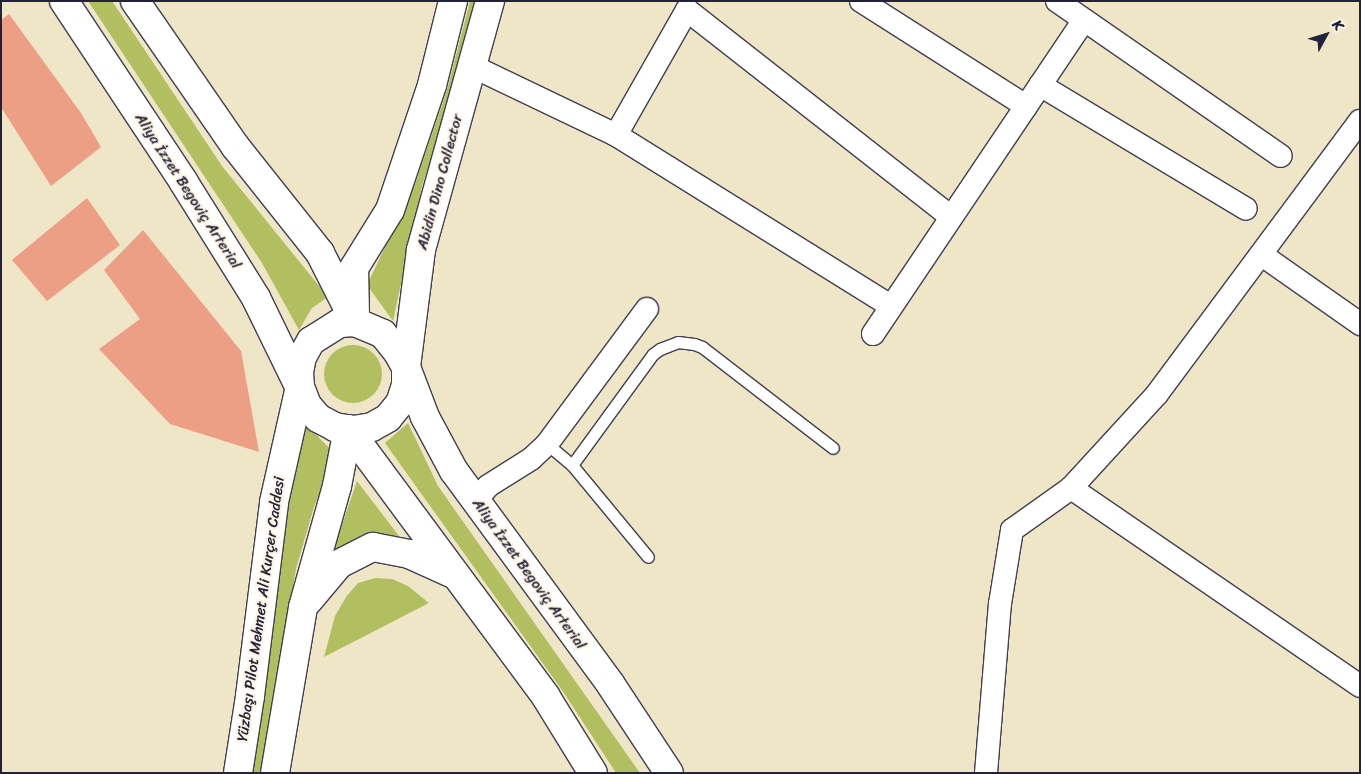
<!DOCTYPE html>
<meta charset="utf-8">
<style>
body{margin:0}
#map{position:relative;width:1361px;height:774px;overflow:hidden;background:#efe6c8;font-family:Sriracha,sans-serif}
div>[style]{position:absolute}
.green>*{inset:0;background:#b1bf61}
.round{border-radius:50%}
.building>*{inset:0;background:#ed9f85}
.roads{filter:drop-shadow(1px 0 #413f50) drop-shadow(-1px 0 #413f50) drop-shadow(0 1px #413f50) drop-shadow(0 -1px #413f50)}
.lane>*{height:11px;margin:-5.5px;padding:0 5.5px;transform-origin:5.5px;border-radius:5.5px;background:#fff}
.street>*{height:22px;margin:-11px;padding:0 11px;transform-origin:11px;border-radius:11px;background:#fff}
.secondary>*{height:28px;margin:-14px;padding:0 14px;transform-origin:14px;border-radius:14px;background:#fff}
span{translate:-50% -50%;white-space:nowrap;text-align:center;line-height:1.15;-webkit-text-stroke:4.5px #fcf5e5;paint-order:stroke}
.street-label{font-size:15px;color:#22223b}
.frame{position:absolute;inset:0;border:2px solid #22223b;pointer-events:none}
.north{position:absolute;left:1301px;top:10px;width:50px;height:50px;-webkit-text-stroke:4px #fcf5e5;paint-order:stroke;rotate:51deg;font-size:14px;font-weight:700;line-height:20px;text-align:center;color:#22223b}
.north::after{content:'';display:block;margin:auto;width:18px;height:22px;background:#22223b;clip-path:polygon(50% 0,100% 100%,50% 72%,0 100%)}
</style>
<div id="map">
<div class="green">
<div style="clip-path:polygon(88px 1px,112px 1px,222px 166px,328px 297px,312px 308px,299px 330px,262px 263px)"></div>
<div style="clip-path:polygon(470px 1px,476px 1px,453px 90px,422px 186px,393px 321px,367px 285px,415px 184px,447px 90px)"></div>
<div class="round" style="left:324px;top:345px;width:58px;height:58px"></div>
<div style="clip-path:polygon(307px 423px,321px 440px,335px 453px,314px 507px,296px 569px,262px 773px,253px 773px,291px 490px)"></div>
<div style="clip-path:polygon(408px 423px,438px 486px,640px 773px,616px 773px,564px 693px,385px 443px)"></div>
<div style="clip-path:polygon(357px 481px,399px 536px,362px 537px,333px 551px)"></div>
<div style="clip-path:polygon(375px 578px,392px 579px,408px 586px,429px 603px,324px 657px,335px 616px,346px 597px,358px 583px)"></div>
</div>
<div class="building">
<div style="clip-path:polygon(9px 14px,81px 113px,101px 147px,51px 186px,1px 107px,1px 20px)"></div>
<div style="clip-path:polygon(87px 198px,120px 245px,47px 301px,12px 260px)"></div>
<div style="clip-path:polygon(143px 230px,241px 351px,259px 452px,170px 424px,99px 349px,140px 319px,104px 270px)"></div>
</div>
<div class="roads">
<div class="lane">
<div style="left:547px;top:444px;width:33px;rotate:40deg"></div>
<div style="left:572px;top:465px;width:119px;rotate:50.4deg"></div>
<div style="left:572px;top:465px;width:137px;rotate:-53.9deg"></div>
<div style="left:653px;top:354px;width:9px;rotate:-36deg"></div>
<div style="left:660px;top:349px;width:19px;rotate:-21deg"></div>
<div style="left:678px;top:342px;width:16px;rotate:7deg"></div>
<div style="left:694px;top:344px;width:9px;rotate:21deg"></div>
<div style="left:702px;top:347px;width:165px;rotate:37.6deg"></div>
</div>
<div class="street">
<div style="left:861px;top:1px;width:196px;rotate:32.5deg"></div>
<div style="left:1057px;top:1px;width:272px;rotate:34.7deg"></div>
<div style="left:472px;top:66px;width:160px;rotate:25.6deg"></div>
<div style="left:616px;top:135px;width:324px;rotate:31.9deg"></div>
<div style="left:1040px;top:85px;width:240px;rotate:31deg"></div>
<div style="left:616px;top:135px;width:144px;rotate:-60.4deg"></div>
<div style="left:687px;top:10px;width:335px;rotate:38.1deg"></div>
<div style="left:1262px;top:255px;width:120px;rotate:35.1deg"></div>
<div style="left:873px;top:334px;width:378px;rotate:-56.1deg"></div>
<div style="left:1071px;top:488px;width:350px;rotate:34.4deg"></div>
<div style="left:476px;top:500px;width:18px;rotate:-49deg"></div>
<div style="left:488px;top:486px;width:51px;rotate:-32.1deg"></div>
<div style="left:531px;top:459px;width:22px;rotate:-43deg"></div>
<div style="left:547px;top:444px;width:168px;rotate:-53.5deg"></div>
<div style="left:986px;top:773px;width:170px;rotate:-85.3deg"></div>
<div style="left:1000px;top:604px;width:75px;rotate:-80.8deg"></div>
<div style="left:1012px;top:530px;width:72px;rotate:-35.4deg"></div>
<div style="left:1071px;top:488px;width:127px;rotate:-47.5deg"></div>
<div style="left:1157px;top:394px;width:340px;rotate:-53.4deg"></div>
</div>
<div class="secondary">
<div style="left:64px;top:1px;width:216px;rotate:56.5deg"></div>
<div style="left:183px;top:181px;width:138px;rotate:58deg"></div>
<div style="left:256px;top:298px;width:98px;rotate:64deg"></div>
<div style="left:135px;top:1px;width:176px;rotate:55.4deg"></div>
<div style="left:235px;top:146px;width:137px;rotate:51.5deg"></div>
<div style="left:320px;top:253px;width:77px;rotate:63.1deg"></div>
<div style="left:490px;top:1px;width:258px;rotate:105.5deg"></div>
<div style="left:421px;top:250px;width:118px;rotate:97.3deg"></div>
<div style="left:406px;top:367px;width:18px;rotate:90deg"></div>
<div style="left:406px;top:385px;width:19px;rotate:108deg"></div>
<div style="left:400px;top:403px;width:19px;rotate:129deg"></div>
<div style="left:388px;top:418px;width:18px;rotate:151deg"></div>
<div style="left:372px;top:427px;width:19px;rotate:171deg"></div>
<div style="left:353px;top:430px;width:18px;rotate:-171deg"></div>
<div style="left:335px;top:427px;width:19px;rotate:-152deg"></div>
<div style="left:318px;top:418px;width:17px;rotate:-130deg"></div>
<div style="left:307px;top:405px;width:19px;rotate:-111deg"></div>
<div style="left:300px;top:387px;width:15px;rotate:-94deg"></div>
<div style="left:299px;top:372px;width:15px;rotate:-79deg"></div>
<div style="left:302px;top:357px;width:18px;rotate:-61deg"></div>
<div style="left:311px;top:341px;width:34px;rotate:-32deg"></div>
<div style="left:340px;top:323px;width:15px;rotate:-4deg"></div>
<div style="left:355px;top:322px;width:30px;rotate:23deg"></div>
<div style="left:383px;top:334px;width:22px;rotate:51deg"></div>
<div style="left:397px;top:351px;width:18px;rotate:61deg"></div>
<div style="left:406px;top:367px;width:53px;rotate:69.2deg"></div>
<div style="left:425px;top:417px;width:61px;rotate:61.8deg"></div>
<div style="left:454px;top:471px;width:265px;rotate:53.7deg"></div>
<div style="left:611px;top:685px;width:105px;rotate:56.6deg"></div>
<div style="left:355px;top:315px;width:47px;rotate:-91.2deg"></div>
<div style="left:354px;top:268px;width:68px;rotate:-58.2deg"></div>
<div style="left:390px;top:210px;width:132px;rotate:-71.4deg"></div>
<div style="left:432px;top:85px;width:87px;rotate:-76deg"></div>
<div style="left:348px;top:429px;width:333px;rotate:53.5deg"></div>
<div style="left:546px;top:697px;width:89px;rotate:58.3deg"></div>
<div style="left:308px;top:601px;width:48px;rotate:-50deg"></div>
<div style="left:339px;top:564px;width:38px;rotate:-27deg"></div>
<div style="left:373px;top:547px;width:37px;rotate:11deg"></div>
<div style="left:409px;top:554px;width:48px;rotate:24.4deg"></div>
<div style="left:238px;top:773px;width:78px;rotate:-81.1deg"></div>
<div style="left:250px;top:696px;width:195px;rotate:-82.9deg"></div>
<div style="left:274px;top:502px;width:118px;rotate:-77.3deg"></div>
<div style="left:275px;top:773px;width:168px;rotate:-80.4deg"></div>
<div style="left:303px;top:607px;width:126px;rotate:-74.3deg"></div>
<div style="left:337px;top:486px;width:58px;rotate:-79.1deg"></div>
</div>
</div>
<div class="street-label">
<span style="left:440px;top:182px;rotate:-75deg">Abidin Dino Collector</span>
<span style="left:188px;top:191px;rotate:57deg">Aliya İzzet Begoviç Arterial</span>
<span style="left:529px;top:574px;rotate:54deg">Aliya İzzet Begoviç Arterial</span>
<span style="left:261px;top:609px;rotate:-82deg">Yüzbaşı Pilot Mehmet Ali Kurçer Caddesi</span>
</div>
<div class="frame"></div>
<div class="north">K</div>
</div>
